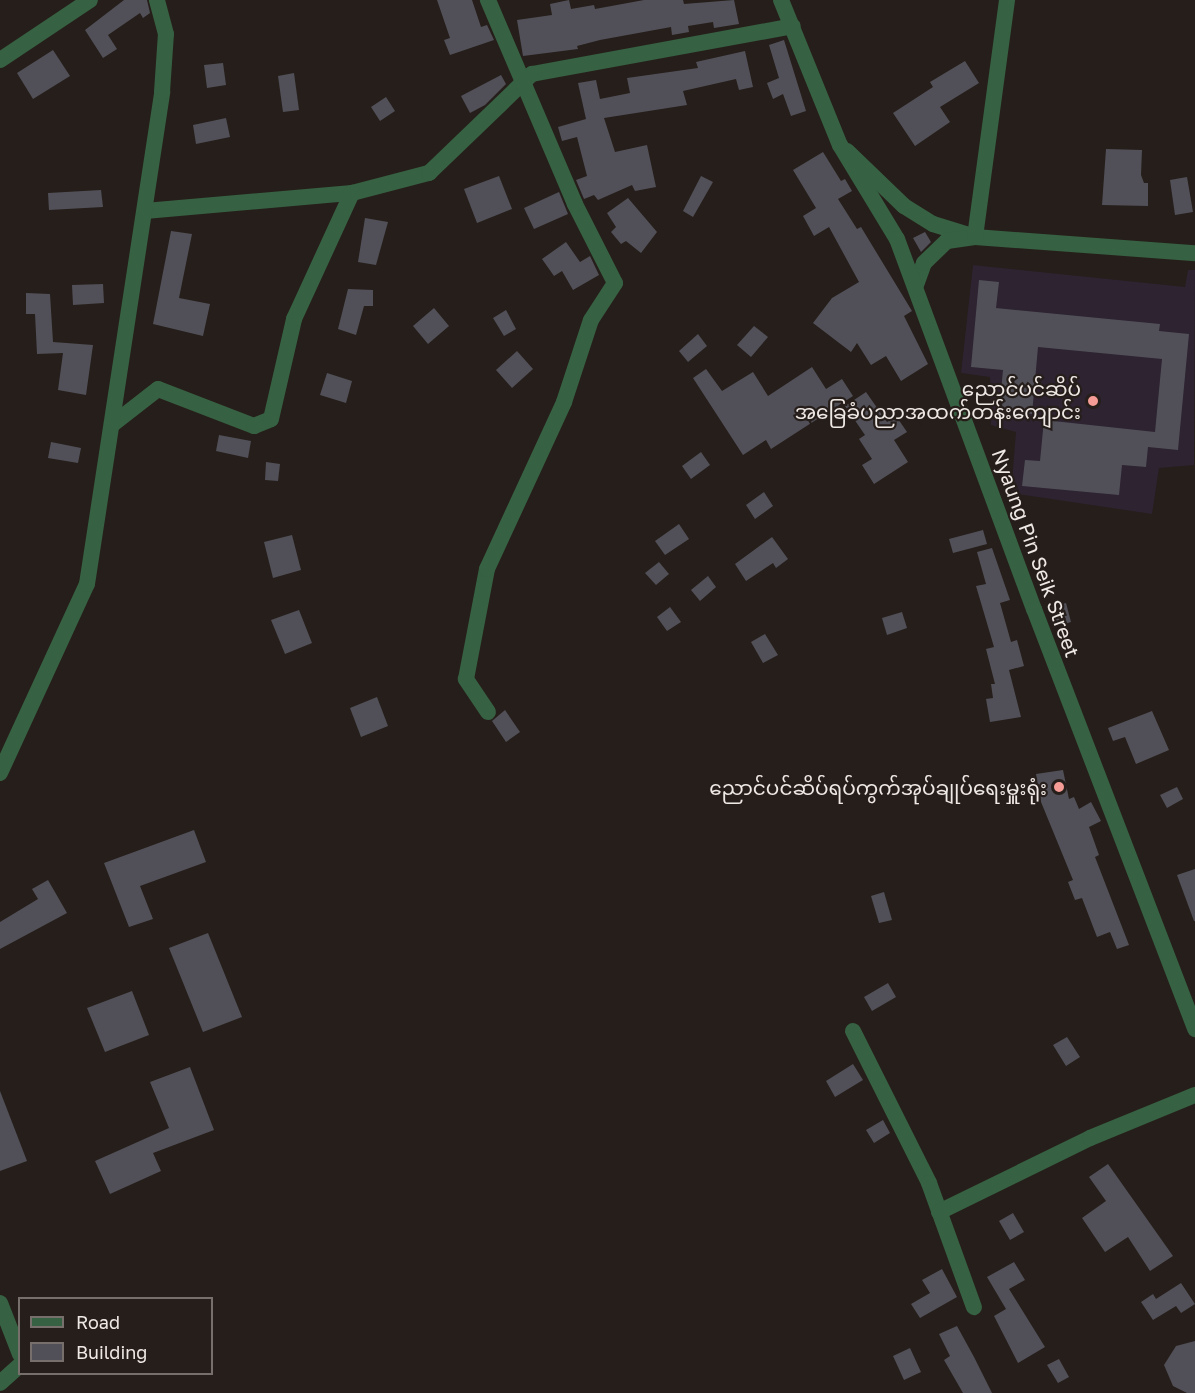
<!DOCTYPE html>
<meta charset="utf-8">
<style>
body{margin:0}
#map{position:relative;width:1195px;height:1393px;overflow:hidden;background:#261e1a;font-family:"Golos Text","Noto Sans Myanmar",sans-serif}
div>[style]{position:absolute}
.education>*{inset:0;background:#2d2331}
.building>*{inset:0;background:#515058}
.minor>*{height:16px;margin:-8px;padding:0 8px;transform-origin:8px;border-radius:8px;background:#366142}
.tertiary>*{height:16px;margin:-8px;padding:0 8px;transform-origin:8px;border-radius:8px;background:#366142}
.dots>*{width:16px;height:16px;translate:-50% -50%;box-sizing:border-box;border:3px solid #261e1a;border-radius:50%}
span{translate:-50% -50%;white-space:nowrap;text-align:center;line-height:1.15;-webkit-text-stroke:4.5px #261e1a;paint-order:stroke}
.poi-label{font-size:20px;color:#efe9e6}
.right{translate:-100% -50%;text-align:right}
.street-label{font-size:20px;color:#efe9e6}
.legend{position:absolute;left:18px;top:1297px;width:195px;height:78px;box-sizing:border-box;background:#261e1a;border:2px solid #766f6c;margin:0;padding:8px 10px;list-style:none;font-size:18px;color:#efe9e6}
.legend li{display:flex;align-items:center;gap:12px;height:30px}
.legend b{width:30px;border:2px solid #766f6c}
</style>
<div id="map">
<div class="education">
<div style="clip-path:polygon(973px 265px,1185px 287px,1188px 270px,1195px 270px,1194px 465px,1159px 468px,1152px 514px,1011px 493px,1016px 432px,991px 425px,990px 377px,961px 373px)"></div>
</div>
<div class="building">
<div style="clip-path:polygon(124px 0,147px 0,150px 13px,143px 18px,140px 13px,108px 35px,117px 49px,103px 58px,85px 30px)"></div>
<div style="clip-path:polygon(437px 0,472px 0,481px 27px,487px 25px,494px 40px,450px 55px,444px 40px,450px 38px)"></div>
<div style="clip-path:polygon(569px 0,571px 9px,594px 5px,595px 9px,644px 0,683px 0,684px 4px,734px 0,739px 24px,714px 28px,713px 22px,688px 26px,689px 32px,672px 35px,671px 27px,600px 40px,577px 46px,578px 49px,523px 56px,517px 20px,552px 15px,550px 4px)"></div>
<div style="clip-path:polygon(784px 40px,806px 111px,791px 116px,783px 94px,773px 99px,767px 83px,779px 78px,769px 45px)"></div>
<div style="clip-path:polygon(53px 50px,70px 76px,33px 99px,17px 73px)"></div>
<div style="clip-path:polygon(745px 51px,753px 87px,739px 90px,736px 79px,683px 91px,687px 105px,604px 118px,615px 152px,647px 145px,656px 187px,635px 191px,632px 185px,598px 200px,594px 195px,584px 199px,576px 180px,587px 176px,577px 137px,562px 141px,558px 127px,586px 119px,578px 83px,596px 80px,600px 99px,630px 93px,627px 78px,698px 68px,696px 62px)"></div>
<div style="clip-path:polygon(965px 61px,979px 83px,940px 107px,950px 122px,915px 146px,893px 113px,933px 87px,930px 82px)"></div>
<div style="clip-path:polygon(223px 63px,226px 85px,207px 88px,204px 65px)"></div>
<div style="clip-path:polygon(294px 73px,299px 110px,283px 112px,278px 76px)"></div>
<div style="clip-path:polygon(501px 75px,506px 84px,485px 105px,470px 113px,461px 96px)"></div>
<div style="clip-path:polygon(386px 97px,395px 111px,380px 121px,371px 107px)"></div>
<div style="clip-path:polygon(226px 118px,230px 137px,196px 144px,193px 125px)"></div>
<div style="clip-path:polygon(1106px 149px,1142px 150px,1141px 175px,1144px 183px,1148px 183px,1148px 206px,1102px 205px)"></div>
<div style="clip-path:polygon(823px 152px,841px 181px,845px 179px,852px 191px,838px 199px,857px 229px,861px 227px,912px 311px,904px 316px,928px 364px,901px 381px,886px 356px,871px 365px,857px 343px,851px 352px,813px 323px,832px 298px,859px 282px,829px 227px,814px 236px,803px 216px,816px 208px,793px 170px)"></div>
<div style="clip-path:polygon(499px 176px,512px 209px,477px 223px,464px 189px)"></div>
<div style="clip-path:polygon(701px 176px,713px 182px,693px 217px,683px 211px)"></div>
<div style="clip-path:polygon(1187px 177px,1193px 212px,1175px 215px,1170px 180px)"></div>
<div style="clip-path:polygon(101px 190px,103px 207px,49px 210px,48px 193px)"></div>
<div style="clip-path:polygon(559px 192px,568px 214px,534px 229px,524px 208px)"></div>
<div style="clip-path:polygon(628px 198px,657px 232px,641px 253px,626px 241px,621px 244px,611px 232px,616px 227px,607px 213px)"></div>
<div style="clip-path:polygon(365px 218px,388px 222px,376px 265px,358px 262px)"></div>
<div style="clip-path:polygon(171px 231px,192px 234px,179px 298px,210px 304px,203px 336px,153px 324px)"></div>
<div style="clip-path:polygon(925px 232px,931px 242px,921px 252px,913px 238px)"></div>
<div style="clip-path:polygon(566px 242px,580px 262px,590px 256px,599px 275px,573px 290px,562px 271px,554px 276px,542px 259px)"></div>
<div style="clip-path:polygon(979px 280px,999px 282px,996px 308px,1160px 324px,1159px 331px,1189px 334px,1178px 450px,1148px 447px,1146px 467px,1122px 465px,1119px 495px,1022px 486px,1025px 460px,1040px 461px,1044px 420px,1155px 432px,1162px 359px,1038px 347px,1032px 414px,999px 411px,1003px 370px,971px 367px)"></div>
<div style="clip-path:polygon(103px 284px,104px 303px,73px 305px,72px 285px)"></div>
<div style="clip-path:polygon(348px 289px,373px 290px,373px 306px,364px 306px,356px 335px,338px 329px)"></div>
<div style="clip-path:polygon(26px 293px,50px 294px,53px 342px,93px 345px,86px 395px,58px 390px,63px 353px,37px 354px,35px 314px,26px 314px)"></div>
<div style="clip-path:polygon(434px 308px,449px 326px,428px 344px,413px 326px)"></div>
<div style="clip-path:polygon(506px 310px,516px 329px,504px 336px,493px 318px)"></div>
<div style="clip-path:polygon(754px 326px,768px 337px,751px 357px,737px 345px)"></div>
<div style="clip-path:polygon(698px 334px,707px 346px,688px 362px,679px 351px)"></div>
<div style="clip-path:polygon(517px 351px,533px 369px,512px 388px,496px 370px)"></div>
<div style="clip-path:polygon(812px 367px,826px 389px,842px 379px,853px 396px,771px 449px,766px 440px,743px 455px,693px 378px,706px 369px,722px 391px,753px 372px,768px 396px)"></div>
<div style="clip-path:polygon(327px 373px,352px 381px,346px 403px,320px 395px)"></div>
<div style="clip-path:polygon(866px 392px,887px 422px,896px 416px,907px 432px,894px 440px,908px 462px,874px 484px,862px 465px,872px 459px,859px 439px,865px 435px,845px 406px)"></div>
<div style="clip-path:polygon(219px 435px,251px 441px,248px 458px,216px 451px)"></div>
<div style="clip-path:polygon(51px 442px,81px 448px,78px 463px,48px 458px)"></div>
<div style="clip-path:polygon(701px 452px,710px 465px,691px 479px,682px 466px)"></div>
<div style="clip-path:polygon(266px 462px,280px 464px,278px 481px,265px 480px)"></div>
<div style="clip-path:polygon(764px 492px,773px 506px,755px 519px,746px 505px)"></div>
<div style="clip-path:polygon(679px 524px,689px 539px,665px 555px,655px 541px)"></div>
<div style="clip-path:polygon(983px 530px,987px 544px,953px 553px,949px 539px)"></div>
<div style="clip-path:polygon(292px 535px,301px 570px,273px 578px,264px 542px)"></div>
<div style="clip-path:polygon(772px 537px,788px 559px,776px 568px,773px 563px,746px 581px,735px 564px)"></div>
<div style="clip-path:polygon(992px 548px,1010px 600px,1000px 603px,1011px 642px,1017px 640px,1024px 666px,1009px 670px,1021px 717px,990px 722px,986px 699px,993px 698px,991px 684px,995px 684px,986px 649px,994px 647px,976px 586px,986px 584px,977px 552px)"></div>
<div style="clip-path:polygon(659px 562px,669px 574px,656px 585px,645px 573px)"></div>
<div style="clip-path:polygon(708px 576px,716px 587px,700px 601px,691px 590px)"></div>
<div style="clip-path:polygon(1066px 603px,1071px 622px,1054px 627px,1049px 608px)"></div>
<div style="clip-path:polygon(670px 607px,681px 622px,667px 631px,657px 617px)"></div>
<div style="clip-path:polygon(299px 610px,312px 643px,285px 654px,271px 620px)"></div>
<div style="clip-path:polygon(902px 612px,907px 628px,887px 635px,882px 618px)"></div>
<div style="clip-path:polygon(765px 634px,778px 655px,763px 663px,751px 642px)"></div>
<div style="clip-path:polygon(377px 697px,388px 726px,361px 737px,350px 708px)"></div>
<div style="clip-path:polygon(505px 710px,520px 732px,506px 742px,492px 721px)"></div>
<div style="clip-path:polygon(1152px 711px,1169px 750px,1136px 764px,1125px 737px,1113px 741px,1108px 728px)"></div>
<div style="clip-path:polygon(1063px 770px,1069px 799px,1074px 797px,1079px 809px,1091px 802px,1101px 821px,1089px 827px,1099px 855px,1095px 857px,1129px 945px,1117px 949px,1110px 932px,1097px 937px,1082px 898px,1075px 900px,1068px 882px,1073px 880px,1041px 802px,1036px 774px)"></div>
<div style="clip-path:polygon(1177px 787px,1183px 799px,1167px 808px,1160px 795px)"></div>
<div style="clip-path:polygon(194px 830px,206px 862px,140px 886px,153px 919px,129px 927px,104px 863px)"></div>
<div style="clip-path:polygon(1195px 869px,1195px 921px,1194px 921px,1177px 875px)"></div>
<div style="clip-path:polygon(48px 880px,67px 913px,0 949px,0 922px,38px 899px,32px 889px)"></div>
<div style="clip-path:polygon(884px 892px,892px 920px,879px 923px,871px 896px)"></div>
<div style="clip-path:polygon(208px 933px,242px 1017px,203px 1032px,169px 948px)"></div>
<div style="clip-path:polygon(888px 983px,896px 997px,872px 1011px,864px 997px)"></div>
<div style="clip-path:polygon(132px 991px,149px 1035px,105px 1052px,87px 1008px)"></div>
<div style="clip-path:polygon(1067px 1037px,1080px 1057px,1066px 1066px,1053px 1045px)"></div>
<div style="clip-path:polygon(853px 1064px,863px 1080px,835px 1097px,826px 1081px)"></div>
<div style="clip-path:polygon(190px 1067px,214px 1130px,153px 1153px,161px 1171px,110px 1194px,95px 1161px,169px 1128px,150px 1082px)"></div>
<div style="clip-path:polygon(0 1091px,27px 1161px,0 1171px)"></div>
<div style="clip-path:polygon(883px 1120px,890px 1133px,874px 1143px,866px 1130px)"></div>
<div style="clip-path:polygon(1108px 1164px,1173px 1256px,1150px 1271px,1128px 1237px,1105px 1252px,1082px 1218px,1106px 1201px,1089px 1177px)"></div>
<div style="clip-path:polygon(1013px 1213px,1024px 1232px,1010px 1240px,999px 1221px)"></div>
<div style="clip-path:polygon(1014px 1262px,1025px 1280px,1009px 1289px,1045px 1347px,1018px 1363px,994px 1316px,1006px 1309px,987px 1277px)"></div>
<div style="clip-path:polygon(942px 1269px,957px 1297px,920px 1318px,911px 1304px,930px 1293px,922px 1280px)"></div>
<div style="clip-path:polygon(1181px 1283px,1195px 1304px,1181px 1313px,1176px 1306px,1153px 1320px,1141px 1302px,1153px 1294px,1156px 1299px)"></div>
<div style="clip-path:polygon(957px 1326px,974px 1357px,992px 1393px,963px 1393px,944px 1360px,950px 1356px,939px 1334px)"></div>
<div style="clip-path:polygon(1195px 1341px,1195px 1393px,1187px 1393px,1173px 1386px,1164px 1365px,1176px 1346px)"></div>
<div style="clip-path:polygon(910px 1348px,921px 1372px,904px 1380px,893px 1356px)"></div>
<div style="clip-path:polygon(1059px 1359px,1069px 1377px,1058px 1383px,1047px 1365px)"></div>
</div>
<div class="minor">
<div style="left:0;top:60px;width:108px;rotate:-33.7deg"></div>
<div style="left:847px;top:151px;width:79px;rotate:44deg"></div>
<div style="left:904px;top:206px;width:34px;rotate:32deg"></div>
<div style="left:933px;top:224px;width:44px;rotate:17.2deg"></div>
<div style="left:975px;top:237px;width:221px;rotate:4.2deg"></div>
<div style="left:145px;top:211px;width:208px;rotate:-5deg"></div>
<div style="left:352px;top:193px;width:80px;rotate:-14.6deg"></div>
<div style="left:429px;top:173px;width:143px;rotate:-43.9deg"></div>
<div style="left:532px;top:74px;width:265px;rotate:-10.4deg"></div>
<div style="left:916px;top:285px;width:23px;rotate:-70deg"></div>
<div style="left:924px;top:263px;width:32px;rotate:-44deg"></div>
<div style="left:947px;top:241px;width:28px;rotate:-8deg"></div>
<div style="left:975px;top:237px;width:239px;rotate:-82.3deg"></div>
<div style="left:113px;top:424px;width:57px;rotate:-37.9deg"></div>
<div style="left:158px;top:389px;width:103px;rotate:21.1deg"></div>
<div style="left:254px;top:426px;width:18px;rotate:-22deg"></div>
<div style="left:271px;top:419px;width:103px;rotate:-77deg"></div>
<div style="left:294px;top:319px;width:139px;rotate:-65.3deg"></div>
<div style="left:488px;top:712px;width:40px;rotate:-124deg"></div>
<div style="left:466px;top:679px;width:112px;rotate:-79.2deg"></div>
<div style="left:487px;top:569px;width:184px;rotate:-65.2deg"></div>
<div style="left:564px;top:402px;width:86px;rotate:-71.8deg"></div>
<div style="left:591px;top:320px;width:44px;rotate:-57deg"></div>
<div style="left:615px;top:283px;width:89px;rotate:-116.9deg"></div>
<div style="left:575px;top:204px;width:222px;rotate:-113.1deg"></div>
<div style="left:0;top:773px;width:208px;rotate:-65.3deg"></div>
<div style="left:87px;top:584px;width:498px;rotate:-81.3deg"></div>
<div style="left:162px;top:92px;width:58px;rotate:-86.1deg"></div>
<div style="left:166px;top:34px;width:35px;rotate:-105deg"></div>
<div style="left:853px;top:1031px;width:170px;rotate:63.4deg"></div>
<div style="left:929px;top:1183px;width:132px;rotate:70.1deg"></div>
<div style="left:939px;top:1212px;width:168px;rotate:-26.1deg"></div>
<div style="left:1090px;top:1138px;width:113px;rotate:-22.3deg"></div>
<div style="left:0;top:1303px;width:55px;rotate:68.6deg"></div>
<div style="left:0;top:1383px;width:27px;rotate:-42deg"></div>
</div>
<div class="tertiary">
<div style="left:781px;top:0;width:157px;rotate:67.9deg"></div>
<div style="left:840px;top:145px;width:110px;rotate:58.8deg"></div>
<div style="left:897px;top:239px;width:395px;rotate:69.7deg"></div>
<div style="left:1034px;top:609px;width:450px;rotate:69deg"></div>
</div>
<div class="dots">
<div style="left:1093px;top:401px;background:#f59c96"></div>
<div style="left:1059px;top:787px;background:#f59c96"></div>
</div>
<div class="poi-label">
<span class="right" style="left:1081px;top:400px">ညောင်ပင်ဆိပ်<br>အခြေခံပညာအထက်တန်းကျောင်း</span>
<span class="right" style="left:1047px;top:787px">ညောင်ပင်ဆိပ်ရပ်ကွက်အုပ်ချုပ်ရေးမှူးရုံး</span>
</div>
<div class="street-label">
<span style="left:1036px;top:553px;rotate:70deg">Nyaung Pin Seik Street</span>
</div>
<ul class="legend">
<li><b style="height:8px;background:#366142"></b>Road</li>
<li><b style="height:16px;background:#515058"></b>Building</li>
</ul>
</div>
